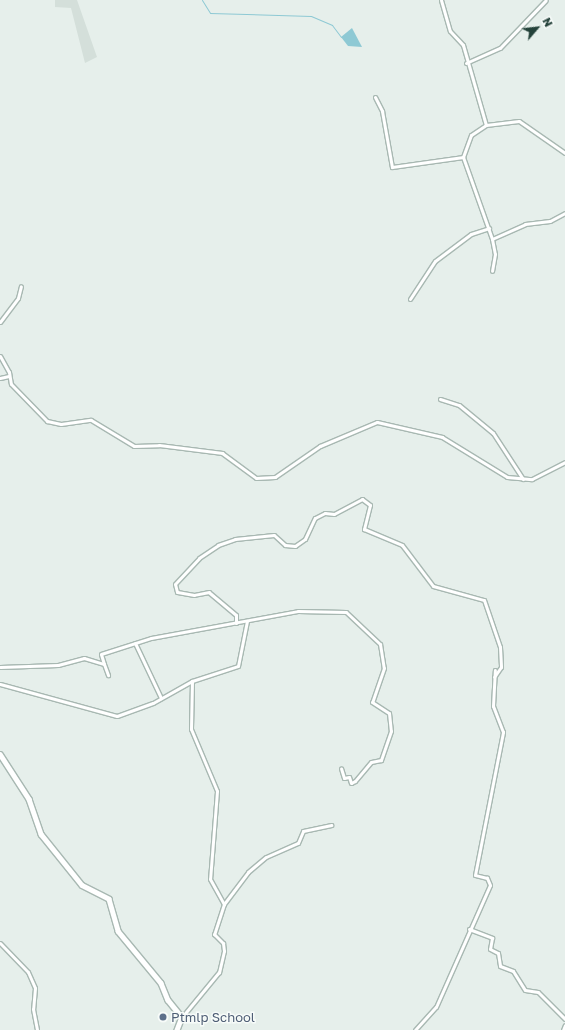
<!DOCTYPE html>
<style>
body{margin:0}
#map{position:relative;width:565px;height:1030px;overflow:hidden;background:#e6efeb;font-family:"Golos Text",sans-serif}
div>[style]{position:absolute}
.built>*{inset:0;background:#d4dfda}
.water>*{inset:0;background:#8ec9d4}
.stream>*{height:1px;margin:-0.5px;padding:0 0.5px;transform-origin:0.5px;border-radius:0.5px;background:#8ec9d4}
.roads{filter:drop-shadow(1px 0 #a8b8b2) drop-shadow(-1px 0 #a8b8b2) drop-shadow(0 1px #a8b8b2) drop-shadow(0 -1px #a8b8b2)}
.minor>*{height:3px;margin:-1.5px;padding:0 1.5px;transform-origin:1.5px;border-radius:1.5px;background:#fff}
.secondary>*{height:4.5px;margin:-2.25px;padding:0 2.25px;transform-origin:2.25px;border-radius:2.25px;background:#fff}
.dots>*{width:11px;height:11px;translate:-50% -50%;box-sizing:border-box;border:2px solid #f7fbf9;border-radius:50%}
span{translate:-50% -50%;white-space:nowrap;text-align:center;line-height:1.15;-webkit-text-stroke:3px #f7fbf9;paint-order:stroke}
.service-label{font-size:13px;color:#4e5e75}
.left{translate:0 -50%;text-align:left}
.north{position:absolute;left:517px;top:8px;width:40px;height:40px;-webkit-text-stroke:3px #f7fbf9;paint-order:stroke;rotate:62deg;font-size:11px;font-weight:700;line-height:16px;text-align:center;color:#24423a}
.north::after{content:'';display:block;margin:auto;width:14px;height:18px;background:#24423a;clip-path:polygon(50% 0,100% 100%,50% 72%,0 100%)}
</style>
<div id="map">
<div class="built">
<div style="clip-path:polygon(55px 0,77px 0,97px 57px,85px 63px,71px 8px,55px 7px)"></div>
</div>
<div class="water">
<div style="clip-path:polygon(352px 28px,362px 47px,348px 46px,341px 37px)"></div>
</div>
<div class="stream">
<div style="left:202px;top:0;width:15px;rotate:58deg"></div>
<div style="left:210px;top:13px;width:101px;rotate:1.7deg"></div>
<div style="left:311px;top:16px;width:23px;rotate:23deg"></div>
<div style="left:332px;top:25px;width:15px;rotate:53deg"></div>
</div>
<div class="roads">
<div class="minor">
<div style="left:441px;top:0;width:32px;rotate:74deg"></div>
<div style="left:450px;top:31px;width:19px;rotate:47deg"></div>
<div style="left:463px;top:45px;width:83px;rotate:74deg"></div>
<div style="left:486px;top:125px;width:33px;rotate:-7deg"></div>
<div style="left:519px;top:121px;width:56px;rotate:34.8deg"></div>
<div style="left:466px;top:63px;width:37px;rotate:-24deg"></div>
<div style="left:500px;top:48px;width:66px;rotate:-46.2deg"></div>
<div style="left:375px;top:97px;width:16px;rotate:63deg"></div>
<div style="left:382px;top:111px;width:57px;rotate:79.9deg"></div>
<div style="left:392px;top:167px;width:72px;rotate:-8deg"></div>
<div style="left:486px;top:125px;width:18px;rotate:146deg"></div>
<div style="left:471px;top:135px;width:23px;rotate:110deg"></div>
<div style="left:463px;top:157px;width:87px;rotate:70.5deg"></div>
<div style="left:492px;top:239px;width:15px;rotate:79deg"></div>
<div style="left:495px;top:254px;width:17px;rotate:100deg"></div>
<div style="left:492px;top:239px;width:36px;rotate:-24deg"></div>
<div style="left:525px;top:224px;width:25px;rotate:-7deg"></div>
<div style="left:550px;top:221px;width:17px;rotate:-28deg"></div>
<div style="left:410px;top:299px;width:45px;rotate:-56.7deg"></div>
<div style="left:435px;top:261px;width:45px;rotate:-36.9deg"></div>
<div style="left:471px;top:234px;width:19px;rotate:-18deg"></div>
<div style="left:0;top:322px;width:30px;rotate:-53deg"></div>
<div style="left:18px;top:298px;width:12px;rotate:-76deg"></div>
<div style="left:0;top:356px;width:18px;rotate:61deg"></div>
<div style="left:9px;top:372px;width:12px;rotate:81deg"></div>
<div style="left:11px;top:384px;width:52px;rotate:45.8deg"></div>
<div style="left:47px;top:421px;width:14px;rotate:12deg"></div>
<div style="left:61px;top:424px;width:30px;rotate:-8deg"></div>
<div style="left:91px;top:420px;width:50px;rotate:31.2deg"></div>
<div style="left:134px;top:446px;width:25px;rotate:-2deg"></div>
<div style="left:159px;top:445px;width:64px;rotate:7.2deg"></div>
<div style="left:222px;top:453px;width:42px;rotate:36.3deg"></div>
<div style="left:256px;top:478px;width:19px;rotate:-3deg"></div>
<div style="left:275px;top:477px;width:55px;rotate:-34.6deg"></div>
<div style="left:320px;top:446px;width:62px;rotate:-22.8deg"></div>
<div style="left:377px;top:422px;width:67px;rotate:13deg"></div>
<div style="left:442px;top:437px;width:76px;rotate:31.6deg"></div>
<div style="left:507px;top:477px;width:25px;rotate:5deg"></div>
<div style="left:532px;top:479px;width:37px;rotate:-27deg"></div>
<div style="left:0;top:378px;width:9px;rotate:-13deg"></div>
<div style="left:440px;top:399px;width:20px;rotate:18deg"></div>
<div style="left:459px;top:405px;width:44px;rotate:39.5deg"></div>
<div style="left:493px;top:433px;width:55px;rotate:56.9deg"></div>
<div style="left:236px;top:623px;width:8px;rotate:-90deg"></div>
<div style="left:236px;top:615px;width:35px;rotate:-140deg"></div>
<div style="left:209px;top:592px;width:15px;rotate:169deg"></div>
<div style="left:194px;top:595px;width:17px;rotate:-170deg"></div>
<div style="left:177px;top:592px;width:8px;rotate:-104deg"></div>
<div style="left:175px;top:584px;width:35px;rotate:-47deg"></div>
<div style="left:199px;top:558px;width:23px;rotate:-34deg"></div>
<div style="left:218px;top:545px;width:18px;rotate:-19deg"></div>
<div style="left:235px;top:539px;width:39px;rotate:-6deg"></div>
<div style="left:274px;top:535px;width:15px;rotate:42deg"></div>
<div style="left:285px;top:545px;width:10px;rotate:6deg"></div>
<div style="left:295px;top:546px;width:12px;rotate:-35deg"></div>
<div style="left:305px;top:539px;width:23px;rotate:-65deg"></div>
<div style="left:315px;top:518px;width:11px;rotate:-27deg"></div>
<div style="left:325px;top:513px;width:9px;rotate:6deg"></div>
<div style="left:334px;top:514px;width:32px;rotate:-28deg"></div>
<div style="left:362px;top:499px;width:10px;rotate:37deg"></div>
<div style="left:370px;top:505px;width:25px;rotate:104deg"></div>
<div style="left:364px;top:529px;width:41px;rotate:22.8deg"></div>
<div style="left:402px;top:545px;width:51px;rotate:52.9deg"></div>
<div style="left:433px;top:586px;width:53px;rotate:15.4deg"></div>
<div style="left:484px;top:600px;width:50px;rotate:71.2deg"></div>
<div style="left:500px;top:647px;width:20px;rotate:87deg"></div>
<div style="left:501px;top:667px;width:12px;rotate:125deg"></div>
<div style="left:135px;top:643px;width:61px;rotate:64.7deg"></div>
<div style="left:104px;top:664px;width:10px;rotate:-107deg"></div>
<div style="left:101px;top:654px;width:52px;rotate:-17.7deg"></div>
<div style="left:151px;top:638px;width:149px;rotate:-10.4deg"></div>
<div style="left:298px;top:611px;width:48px;rotate:1.2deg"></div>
<div style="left:346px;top:612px;width:47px;rotate:43.3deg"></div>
<div style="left:380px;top:644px;width:24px;rotate:81deg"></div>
<div style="left:384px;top:668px;width:36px;rotate:109deg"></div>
<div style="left:372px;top:702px;width:20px;rotate:33deg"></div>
<div style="left:389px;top:713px;width:18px;rotate:84deg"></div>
<div style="left:391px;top:731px;width:31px;rotate:109deg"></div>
<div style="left:381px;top:760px;width:10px;rotate:169deg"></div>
<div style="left:371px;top:762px;width:25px;rotate:130deg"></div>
<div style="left:355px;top:781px;width:4px;rotate:153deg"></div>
<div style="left:351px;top:783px;width:6px;rotate:-108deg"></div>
<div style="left:349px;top:777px;width:5px;rotate:169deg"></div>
<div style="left:344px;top:778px;width:10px;rotate:-107deg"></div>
<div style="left:0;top:667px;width:58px;rotate:-2deg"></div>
<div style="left:58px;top:665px;width:27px;rotate:-15deg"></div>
<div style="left:84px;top:658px;width:21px;rotate:17deg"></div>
<div style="left:104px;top:664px;width:12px;rotate:70deg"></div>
<div style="left:192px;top:681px;width:48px;rotate:-18.1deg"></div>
<div style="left:238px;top:666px;width:46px;rotate:-78.7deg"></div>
<div style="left:0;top:684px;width:121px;rotate:15.3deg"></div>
<div style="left:117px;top:716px;width:38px;rotate:-20deg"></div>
<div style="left:153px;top:703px;width:45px;rotate:-29.4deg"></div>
<div style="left:192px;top:681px;width:48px;rotate:91.2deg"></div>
<div style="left:191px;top:729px;width:67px;rotate:67.2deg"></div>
<div style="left:217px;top:791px;width:88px;rotate:94.5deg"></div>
<div style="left:210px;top:879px;width:29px;rotate:61deg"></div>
<div style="left:224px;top:904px;width:32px;rotate:108deg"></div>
<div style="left:214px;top:934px;width:13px;rotate:45deg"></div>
<div style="left:223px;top:943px;width:8px;rotate:83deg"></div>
<div style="left:224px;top:951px;width:22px;rotate:103deg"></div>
<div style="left:219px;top:972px;width:58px;rotate:129.4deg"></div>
<div style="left:224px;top:904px;width:40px;rotate:-53deg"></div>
<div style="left:248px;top:872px;width:23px;rotate:-40deg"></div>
<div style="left:266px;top:857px;width:35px;rotate:-24deg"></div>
<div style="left:298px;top:843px;width:13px;rotate:-67deg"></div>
<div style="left:303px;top:831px;width:29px;rotate:-12deg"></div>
<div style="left:469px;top:929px;width:25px;rotate:21deg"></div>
<div style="left:492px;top:938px;width:11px;rotate:100deg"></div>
<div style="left:490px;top:949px;width:9px;rotate:27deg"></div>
<div style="left:498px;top:953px;width:13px;rotate:81deg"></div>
<div style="left:500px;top:966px;width:14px;rotate:21deg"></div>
<div style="left:513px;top:971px;width:22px;rotate:58deg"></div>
<div style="left:525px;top:990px;width:13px;rotate:9deg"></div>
<div style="left:538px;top:992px;width:38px;rotate:45deg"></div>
<div style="left:0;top:943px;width:40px;rotate:46deg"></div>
<div style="left:28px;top:972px;width:17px;rotate:66deg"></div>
<div style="left:35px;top:988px;width:21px;rotate:95deg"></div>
<div style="left:33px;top:1009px;width:21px;rotate:79deg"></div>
<div style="left:415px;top:1030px;width:31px;rotate:-48deg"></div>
<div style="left:436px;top:1007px;width:133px;rotate:-66.1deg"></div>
<div style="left:490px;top:885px;width:8px;rotate:-113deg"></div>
<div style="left:487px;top:878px;width:12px;rotate:-166deg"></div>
<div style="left:475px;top:875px;width:146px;rotate:-78.9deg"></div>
<div style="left:503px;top:732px;width:28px;rotate:-111deg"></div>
<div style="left:493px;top:706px;width:36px;rotate:-87deg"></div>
<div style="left:563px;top:1030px;width:5px;rotate:-68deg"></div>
</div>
<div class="secondary">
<div style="left:0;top:754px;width:54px;rotate:57.2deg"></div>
<div style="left:29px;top:799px;width:37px;rotate:71deg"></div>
<div style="left:41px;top:834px;width:65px;rotate:51.2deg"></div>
<div style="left:82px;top:885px;width:30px;rotate:27deg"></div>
<div style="left:109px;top:899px;width:33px;rotate:74deg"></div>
<div style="left:118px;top:931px;width:67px;rotate:50.4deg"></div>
<div style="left:161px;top:983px;width:18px;rotate:68deg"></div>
<div style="left:168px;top:1000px;width:22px;rotate:51deg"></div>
<div style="left:182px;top:1017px;width:14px;rotate:111deg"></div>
</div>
</div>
<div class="dots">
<div style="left:163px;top:1017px;background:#5c6f8a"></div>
</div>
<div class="service-label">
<span class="left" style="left:171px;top:1017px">Ptmlp School</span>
</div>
<div class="north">N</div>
</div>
